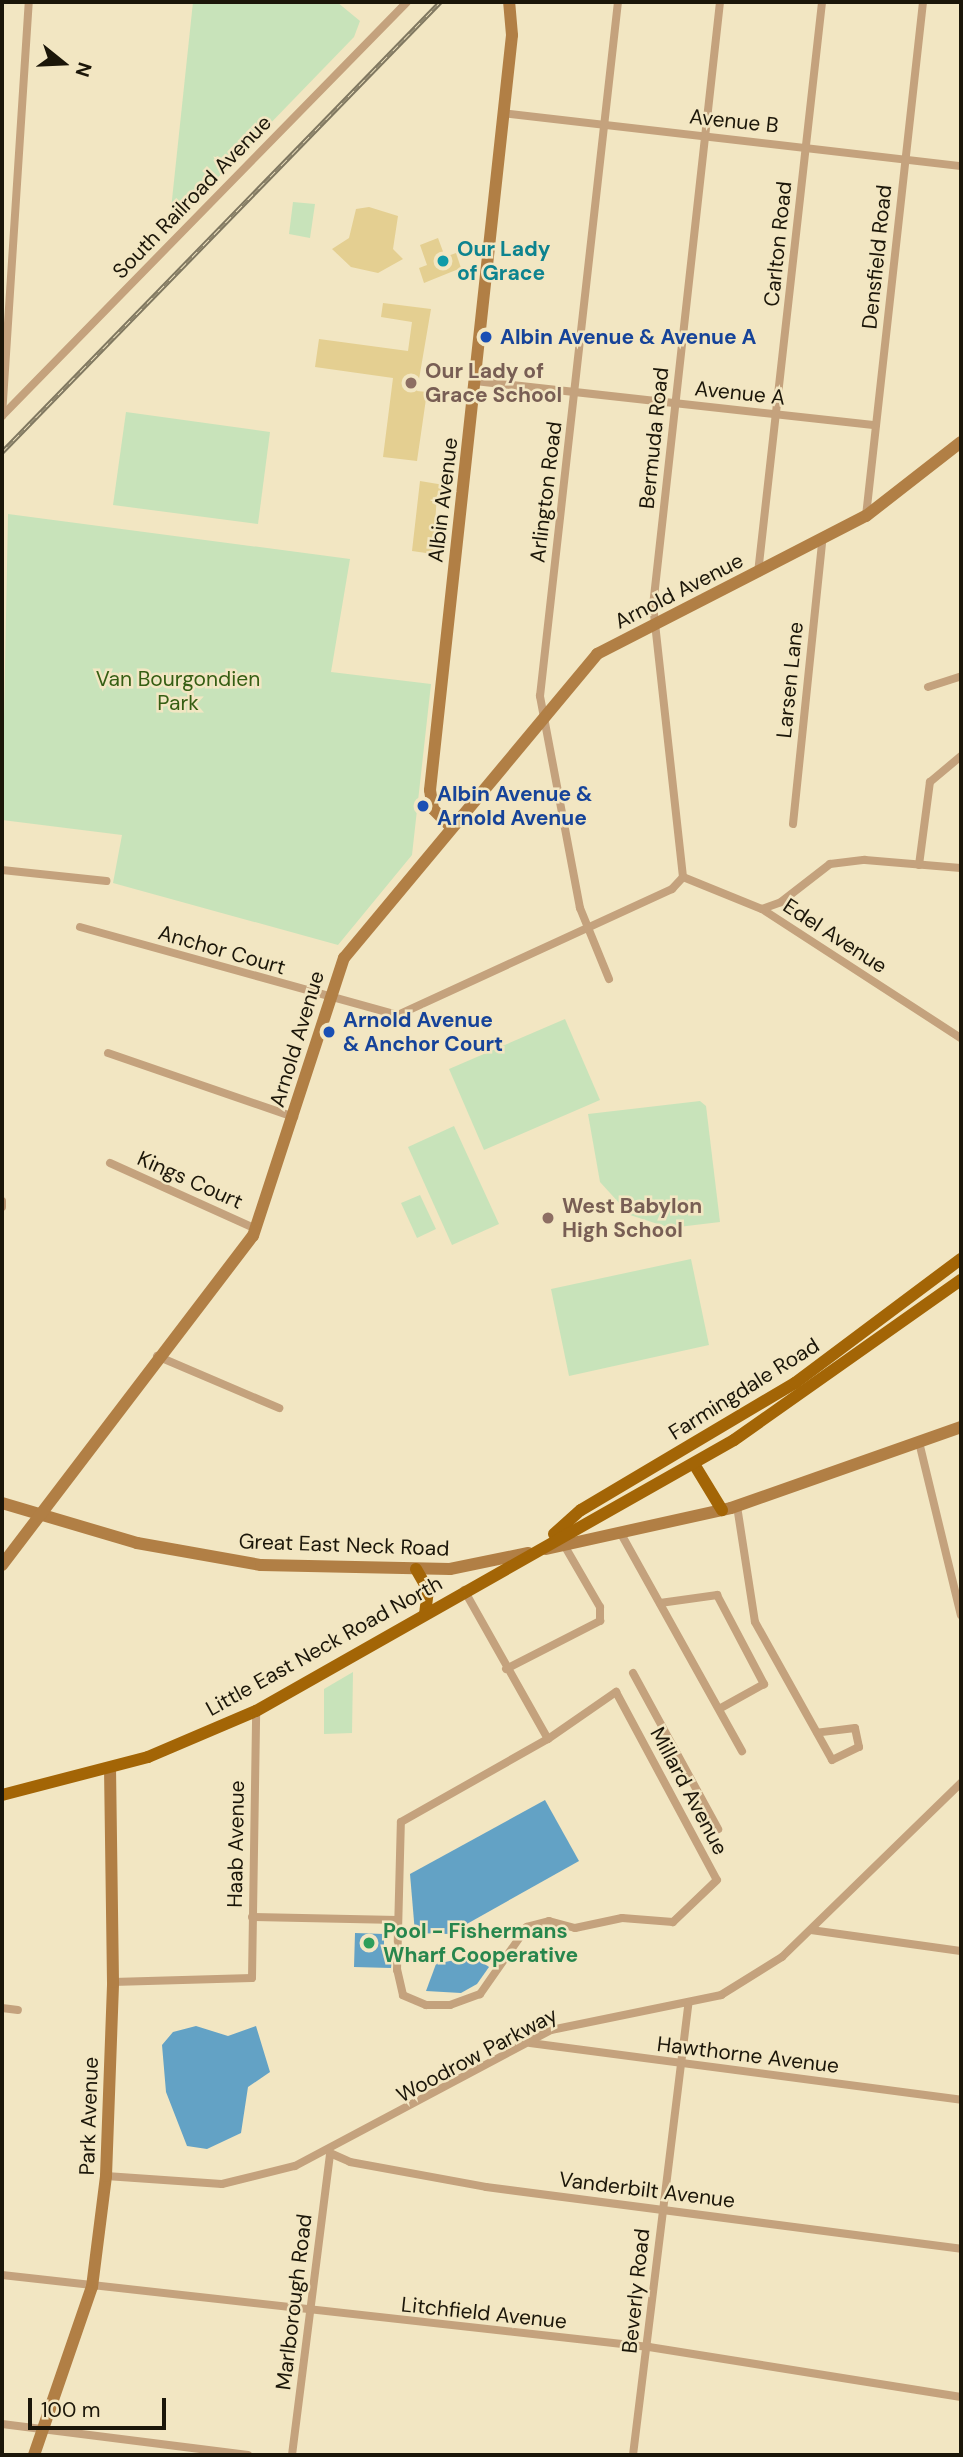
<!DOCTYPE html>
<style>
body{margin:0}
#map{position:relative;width:963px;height:2457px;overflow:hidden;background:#f2e6c2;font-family:"DM Sans",sans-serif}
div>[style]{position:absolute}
.green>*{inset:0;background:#c8e3ba}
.water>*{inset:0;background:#63a2c5}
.building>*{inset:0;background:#e4cf91}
.street>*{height:8px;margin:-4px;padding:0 4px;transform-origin:4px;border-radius:4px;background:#c4a27d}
.secondary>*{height:12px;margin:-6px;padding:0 6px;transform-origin:6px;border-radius:6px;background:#b17f45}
.primary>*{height:12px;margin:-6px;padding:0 6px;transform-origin:6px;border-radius:6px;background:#a36506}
.rail>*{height:5px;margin-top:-2.5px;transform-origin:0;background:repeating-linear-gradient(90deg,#f2e6c2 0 8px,#807860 0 16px);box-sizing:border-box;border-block:2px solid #807860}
.dots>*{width:19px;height:19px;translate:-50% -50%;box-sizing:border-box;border:4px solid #f2e6c2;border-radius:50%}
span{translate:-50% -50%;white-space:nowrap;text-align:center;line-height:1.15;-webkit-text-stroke:5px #f2e6c2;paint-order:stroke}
.street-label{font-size:21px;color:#1b1609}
.culture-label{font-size:21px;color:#0d838f;font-weight:700}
.left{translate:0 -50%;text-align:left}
.transit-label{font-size:21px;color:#164399;font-weight:700}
.education-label{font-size:21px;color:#785e54;font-weight:700}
.park-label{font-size:21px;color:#355e13}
.leisure-label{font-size:21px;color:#27864d;font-weight:700}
.frame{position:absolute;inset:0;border:4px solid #1b1609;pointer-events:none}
.north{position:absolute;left:28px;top:28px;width:70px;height:70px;-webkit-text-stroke:5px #f2e6c2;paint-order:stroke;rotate:108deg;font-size:19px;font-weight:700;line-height:28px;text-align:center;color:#1b1609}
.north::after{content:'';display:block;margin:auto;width:24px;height:32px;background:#1b1609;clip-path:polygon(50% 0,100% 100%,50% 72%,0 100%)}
.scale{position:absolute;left:28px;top:2398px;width:138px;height:32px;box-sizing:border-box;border:4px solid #1b1609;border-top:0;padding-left:9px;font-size:21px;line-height:24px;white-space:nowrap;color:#1b1609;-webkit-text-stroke:5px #f2e6c2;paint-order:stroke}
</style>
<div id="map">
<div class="green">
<div style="clip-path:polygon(193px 2px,337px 2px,360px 21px,354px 37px,169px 228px)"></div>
<div style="clip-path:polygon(293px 202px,315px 204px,310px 238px,289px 234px)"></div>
<div style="clip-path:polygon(126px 412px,270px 432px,258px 524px,113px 505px)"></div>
<div style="clip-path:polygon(8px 514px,350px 559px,331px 672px,431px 684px,412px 855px,338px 945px,113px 883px,122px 835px,2px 820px)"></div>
<div style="clip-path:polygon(565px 1019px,600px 1100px,484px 1150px,449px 1069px)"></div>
<div style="clip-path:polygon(700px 1101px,706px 1106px,720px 1222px,670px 1228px,630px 1215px,600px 1182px,588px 1114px)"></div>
<div style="clip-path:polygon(454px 1126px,499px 1224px,452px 1245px,408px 1147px)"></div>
<div style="clip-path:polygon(420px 1195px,436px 1229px,417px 1238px,401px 1203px)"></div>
<div style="clip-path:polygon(691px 1259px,709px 1345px,569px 1376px,551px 1289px)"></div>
<div style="clip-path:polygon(353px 1672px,352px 1733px,324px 1734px,324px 1689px)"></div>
</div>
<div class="water">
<div style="clip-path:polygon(545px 1800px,579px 1861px,449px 1934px,415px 1933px,410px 1874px)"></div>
<div style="clip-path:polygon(355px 1933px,384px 1934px,384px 1951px,393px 1952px,391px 1968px,354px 1967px)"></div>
<div style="clip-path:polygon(473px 1956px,489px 1967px,477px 1984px,461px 1993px,426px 1991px,436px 1964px)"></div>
<div style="clip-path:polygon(196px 2026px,228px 2036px,256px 2026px,270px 2072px,248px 2087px,241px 2133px,207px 2149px,187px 2146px,166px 2092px,162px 2045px,173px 2032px)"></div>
</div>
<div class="building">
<div style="clip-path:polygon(369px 207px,398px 216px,393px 249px,403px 259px,378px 273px,351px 267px,332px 249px,349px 238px,356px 209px)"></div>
<div style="clip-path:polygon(438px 238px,445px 257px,456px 253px,461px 268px,424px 283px,419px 268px,427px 265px,420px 245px)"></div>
<div style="clip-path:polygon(383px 303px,431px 309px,417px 391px,427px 392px,417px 461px,383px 457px,393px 378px,315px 367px,319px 339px,408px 351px,412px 322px,381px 317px)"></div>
<div style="clip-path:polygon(420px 481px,444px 485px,442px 496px,437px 495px,433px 554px,412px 551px)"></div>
</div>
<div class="street">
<div style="left:502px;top:113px;width:462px;rotate:6.6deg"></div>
<div style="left:475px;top:381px;width:403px;rotate:6.3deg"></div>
<div style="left:2px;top:416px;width:579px;rotate:-45.63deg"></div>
<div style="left:2px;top:416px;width:415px;rotate:-86.3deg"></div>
<div style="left:866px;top:516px;width:517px;rotate:-83.67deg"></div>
<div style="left:758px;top:573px;width:575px;rotate:-83.6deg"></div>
<div style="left:928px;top:687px;width:35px;rotate:-18deg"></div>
<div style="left:793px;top:824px;width:284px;rotate:-84.1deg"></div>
<div style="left:919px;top:865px;width:84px;rotate:-82.5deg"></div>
<div style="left:930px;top:782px;width:40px;rotate:-40deg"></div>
<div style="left:2px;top:870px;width:105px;rotate:6deg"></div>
<div style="left:683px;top:877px;width:273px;rotate:-96.3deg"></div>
<div style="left:653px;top:606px;width:608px;rotate:-83.67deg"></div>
<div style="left:683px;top:877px;width:85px;rotate:22.1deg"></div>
<div style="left:762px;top:909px;width:237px;rotate:33deg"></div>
<div style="left:762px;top:909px;width:20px;rotate:-20deg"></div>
<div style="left:781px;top:902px;width:62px;rotate:-37.8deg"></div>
<div style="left:830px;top:864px;width:35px;rotate:-7deg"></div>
<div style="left:865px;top:860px;width:96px;rotate:4.8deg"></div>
<div style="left:80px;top:927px;width:330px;rotate:15.5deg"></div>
<div style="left:398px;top:1015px;width:302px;rotate:-24.7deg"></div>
<div style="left:672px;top:889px;width:16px;rotate:-47deg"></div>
<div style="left:609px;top:979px;width:77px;rotate:-112.2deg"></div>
<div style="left:580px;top:908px;width:216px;rotate:-100.7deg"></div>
<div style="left:540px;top:696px;width:698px;rotate:-83.59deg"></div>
<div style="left:108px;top:1053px;width:197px;rotate:19deg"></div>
<div style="left:110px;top:1163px;width:160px;rotate:24.3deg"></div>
<div style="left:2px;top:1201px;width:6px;rotate:90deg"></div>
<div style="left:157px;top:1356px;width:133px;rotate:23.1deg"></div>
<div style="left:919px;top:1442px;width:178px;rotate:76.4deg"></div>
<div style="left:737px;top:1506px;width:117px;rotate:81.2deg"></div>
<div style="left:755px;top:1622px;width:158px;rotate:60.8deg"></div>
<div style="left:832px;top:1760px;width:30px;rotate:-26deg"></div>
<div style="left:859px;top:1747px;width:19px;rotate:-102deg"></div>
<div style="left:855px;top:1728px;width:38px;rotate:173deg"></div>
<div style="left:620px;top:1532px;width:251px;rotate:60.9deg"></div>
<div style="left:464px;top:1590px;width:171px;rotate:60.6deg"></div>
<div style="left:548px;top:1739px;width:83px;rotate:-34.7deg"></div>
<div style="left:616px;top:1692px;width:213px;rotate:61.8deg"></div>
<div style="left:717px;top:1880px;width:61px;rotate:136.3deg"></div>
<div style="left:673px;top:1922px;width:51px;rotate:-175.5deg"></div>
<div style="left:622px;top:1918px;width:48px;rotate:168deg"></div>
<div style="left:575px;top:1928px;width:27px;rotate:-165deg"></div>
<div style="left:549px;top:1921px;width:23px;rotate:165deg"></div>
<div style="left:527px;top:1927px;width:82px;rotate:125deg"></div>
<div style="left:480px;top:1994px;width:32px;rotate:160deg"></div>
<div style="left:450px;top:2005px;width:24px;rotate:180deg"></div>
<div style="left:426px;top:2005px;width:25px;rotate:-157deg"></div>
<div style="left:403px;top:1995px;width:26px;rotate:-103deg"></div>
<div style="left:397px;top:1970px;width:148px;rotate:-88.5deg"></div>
<div style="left:401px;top:1822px;width:169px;rotate:-29.5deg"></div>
<div style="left:660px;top:1603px;width:58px;rotate:-8deg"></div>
<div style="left:717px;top:1595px;width:101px;rotate:62.2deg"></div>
<div style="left:764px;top:1684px;width:51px;rotate:150.9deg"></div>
<div style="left:506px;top:1669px;width:106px;rotate:-27.1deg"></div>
<div style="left:600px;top:1621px;width:14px;rotate:-90deg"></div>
<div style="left:600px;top:1607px;width:72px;rotate:-120.1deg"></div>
<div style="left:633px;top:1673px;width:178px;rotate:61.4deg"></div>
<div style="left:252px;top:1917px;width:146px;rotate:1.2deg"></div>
<div style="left:811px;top:1930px;width:151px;rotate:8deg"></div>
<div style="left:113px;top:1982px;width:139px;rotate:-1.6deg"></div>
<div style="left:252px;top:1978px;width:267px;rotate:-89.1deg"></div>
<div style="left:2px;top:2008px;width:16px;rotate:7deg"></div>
<div style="left:530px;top:2043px;width:435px;rotate:7.5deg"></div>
<div style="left:106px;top:2176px;width:116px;rotate:3.9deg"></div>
<div style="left:222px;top:2184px;width:75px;rotate:-13.9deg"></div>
<div style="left:295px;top:2166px;width:290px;rotate:-28deg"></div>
<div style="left:551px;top:2030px;width:174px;rotate:-11.6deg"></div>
<div style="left:721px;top:1995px;width:72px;rotate:-31.9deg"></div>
<div style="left:782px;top:1957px;width:250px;rotate:-44.2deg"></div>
<div style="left:2px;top:2275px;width:651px;rotate:6.35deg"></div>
<div style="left:649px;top:2347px;width:316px;rotate:9.1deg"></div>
<div style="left:2px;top:2424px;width:248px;rotate:7.2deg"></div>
<div style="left:292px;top:2455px;width:304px;rotate:-82.8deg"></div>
<div style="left:330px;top:2153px;width:22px;rotate:24deg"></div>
<div style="left:350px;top:2162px;width:138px;rotate:10.4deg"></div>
<div style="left:486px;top:2187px;width:479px;rotate:7.4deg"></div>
<div style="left:633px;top:2455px;width:453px;rotate:-83deg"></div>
</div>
<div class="secondary">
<div style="left:451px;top:827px;width:25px;rotate:-135deg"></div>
<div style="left:433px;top:809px;width:19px;rotate:-99deg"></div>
<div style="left:430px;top:790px;width:759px;rotate:-83.8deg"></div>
<div style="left:512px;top:35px;width:33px;rotate:-95deg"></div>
<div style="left:2px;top:1503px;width:141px;rotate:16.5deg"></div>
<div style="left:137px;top:1543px;width:126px;rotate:10.1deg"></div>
<div style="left:261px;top:1565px;width:189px;rotate:1.2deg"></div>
<div style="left:450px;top:1569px;width:80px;rotate:-11.6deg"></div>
<div style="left:546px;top:1549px;width:189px;rotate:-12.5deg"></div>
<div style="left:731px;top:1508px;width:244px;rotate:-19.4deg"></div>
<div style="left:2px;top:1565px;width:414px;rotate:-52.7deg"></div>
<div style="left:253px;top:1236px;width:293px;rotate:-71.9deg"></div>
<div style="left:344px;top:958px;width:396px;rotate:-50.2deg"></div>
<div style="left:597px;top:654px;width:302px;rotate:-27.2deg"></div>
<div style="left:866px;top:516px;width:120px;rotate:-37.9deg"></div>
<div style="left:34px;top:2455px;width:178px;rotate:-71deg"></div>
<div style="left:92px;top:2287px;width:112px;rotate:-82.8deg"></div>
<div style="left:106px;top:2176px;width:194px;rotate:-87.9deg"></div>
<div style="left:113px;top:1982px;width:214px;rotate:-90.8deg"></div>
</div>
<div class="primary">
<div style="left:694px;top:1464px;width:54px;rotate:58.7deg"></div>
<div style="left:554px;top:1534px;width:36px;rotate:-42deg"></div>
<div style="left:581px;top:1510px;width:249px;rotate:-30.7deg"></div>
<div style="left:795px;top:1383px;width:207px;rotate:-36.8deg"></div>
<div style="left:416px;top:1569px;width:24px;rotate:60deg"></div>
<div style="left:428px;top:1590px;width:23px;rotate:97deg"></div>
<div style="left:2px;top:1795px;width:151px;rotate:-14.6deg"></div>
<div style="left:148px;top:1757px;width:117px;rotate:-23.1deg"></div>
<div style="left:256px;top:1711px;width:549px;rotate:-29.55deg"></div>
<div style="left:734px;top:1440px;width:278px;rotate:-35.2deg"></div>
</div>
<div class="rail">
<div style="left:2px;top:452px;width:628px;rotate:-45.77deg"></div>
</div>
<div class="dots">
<div style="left:443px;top:261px;background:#0f9aa8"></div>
<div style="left:486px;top:337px;background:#1a4fb4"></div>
<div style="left:411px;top:383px;background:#8d6e63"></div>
<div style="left:423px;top:806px;background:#1a4fb4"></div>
<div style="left:329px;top:1032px;background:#1a4fb4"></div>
<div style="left:548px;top:1218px;background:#8d6e63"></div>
<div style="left:369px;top:1943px;background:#2e9e5b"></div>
</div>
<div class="street-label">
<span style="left:734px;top:121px;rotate:6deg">Avenue B</span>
<span style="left:192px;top:197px;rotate:-46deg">South Railroad Avenue</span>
<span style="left:778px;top:244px;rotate:-84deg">Carlton Road</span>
<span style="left:877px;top:257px;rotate:-84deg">Densfield Road</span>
<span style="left:740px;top:393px;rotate:6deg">Avenue A</span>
<span style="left:654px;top:438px;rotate:-84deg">Bermuda Road</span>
<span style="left:546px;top:492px;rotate:-83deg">Arlington Road</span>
<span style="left:443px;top:500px;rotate:-83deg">Albin Avenue</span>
<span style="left:679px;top:591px;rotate:-27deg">Arnold Avenue</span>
<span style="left:790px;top:680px;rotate:-84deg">Larsen Lane</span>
<span style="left:835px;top:936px;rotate:33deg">Edel Avenue</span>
<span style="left:222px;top:950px;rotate:16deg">Anchor Court</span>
<span style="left:297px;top:1039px;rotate:-73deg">Arnold Avenue</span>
<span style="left:190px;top:1180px;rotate:24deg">Kings Court</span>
<span style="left:744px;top:1389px;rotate:-32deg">Farmingdale Road</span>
<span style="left:344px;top:1545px;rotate:2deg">Great East Neck Road</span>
<span style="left:324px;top:1646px;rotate:-29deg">Little East Neck Road North</span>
<span style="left:689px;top:1791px;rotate:62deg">Millard Avenue</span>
<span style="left:236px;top:1844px;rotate:-89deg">Haab Avenue</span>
<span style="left:477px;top:2055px;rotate:-28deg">Woodrow Parkway</span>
<span style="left:748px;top:2055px;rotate:7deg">Hawthorne Avenue</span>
<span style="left:89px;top:2116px;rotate:-88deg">Park Avenue</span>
<span style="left:647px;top:2190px;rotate:7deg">Vanderbilt Avenue</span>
<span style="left:636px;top:2291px;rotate:-84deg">Beverly Road</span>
<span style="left:294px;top:2302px;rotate:-83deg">Marlborough Road</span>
<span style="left:484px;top:2313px;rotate:6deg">Litchfield Avenue</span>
</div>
<div class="culture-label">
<span class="left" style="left:457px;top:261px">Our Lady<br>of Grace</span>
</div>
<div class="transit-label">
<span class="left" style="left:500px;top:337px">Albin Avenue &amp; Avenue A</span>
<span class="left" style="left:437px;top:806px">Albin Avenue &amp;<br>Arnold Avenue</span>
<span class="left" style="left:343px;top:1032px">Arnold Avenue<br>&amp; Anchor Court</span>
</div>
<div class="education-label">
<span class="left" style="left:425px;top:383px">Our Lady of<br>Grace School</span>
<span class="left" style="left:562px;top:1218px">West Babylon<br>High School</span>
</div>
<div class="park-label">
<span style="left:178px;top:691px">Van Bourgondien<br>Park</span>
</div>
<div class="leisure-label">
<span class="left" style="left:383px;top:1943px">Pool - Fishermans<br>Wharf Cooperative</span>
</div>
<div class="frame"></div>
<div class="north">N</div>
<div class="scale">100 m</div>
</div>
